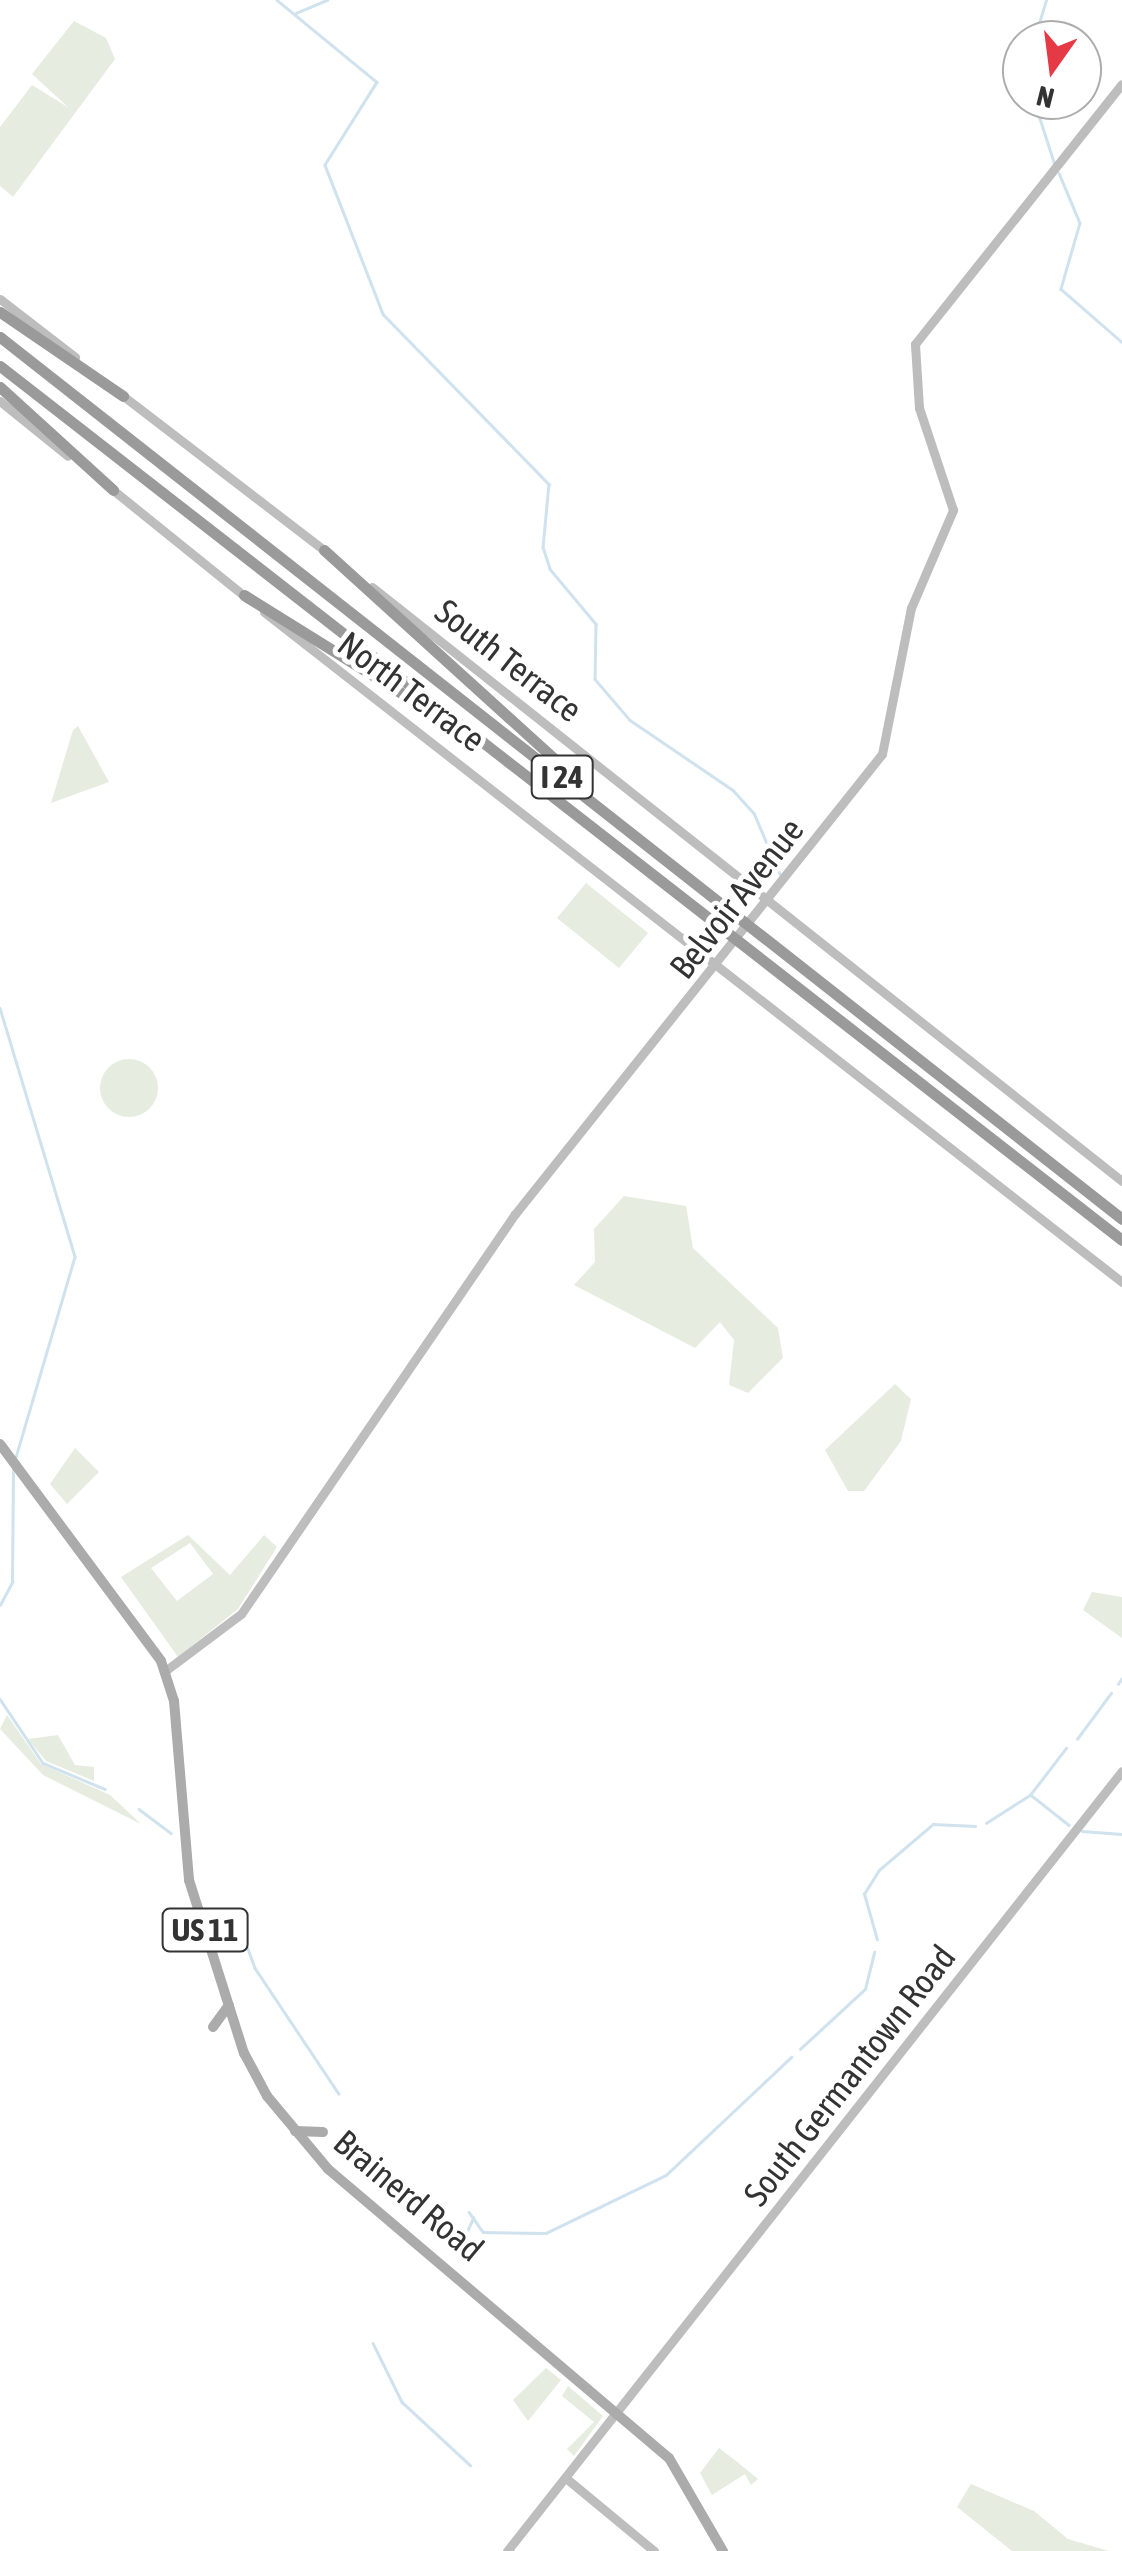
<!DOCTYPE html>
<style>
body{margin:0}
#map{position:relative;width:1122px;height:2551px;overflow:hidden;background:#fff;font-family:"Asap Condensed",sans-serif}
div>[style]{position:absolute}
.green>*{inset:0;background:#e6ecdf}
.round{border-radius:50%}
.stream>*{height:2.5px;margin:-1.25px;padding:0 1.25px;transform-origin:1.25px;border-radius:1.25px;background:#cfe2ee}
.secondary>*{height:9px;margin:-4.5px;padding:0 4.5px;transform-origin:4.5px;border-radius:4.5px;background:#bdbdbd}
.primary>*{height:10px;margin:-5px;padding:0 5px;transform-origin:5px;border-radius:5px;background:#ababab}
.highway>*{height:11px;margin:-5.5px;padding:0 5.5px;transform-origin:5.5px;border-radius:5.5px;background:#9a9a9a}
span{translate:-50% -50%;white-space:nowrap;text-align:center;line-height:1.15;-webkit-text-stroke:10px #fff;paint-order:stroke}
.shield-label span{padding:2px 8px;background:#fff;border:2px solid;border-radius:8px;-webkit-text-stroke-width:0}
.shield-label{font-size:32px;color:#333;font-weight:700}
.street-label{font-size:35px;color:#333}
.north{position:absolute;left:1002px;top:20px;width:100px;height:100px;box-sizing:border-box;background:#fff;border:2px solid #adadad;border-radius:50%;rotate:194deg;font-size:28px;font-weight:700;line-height:40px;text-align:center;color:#333}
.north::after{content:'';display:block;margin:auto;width:35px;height:45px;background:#e63946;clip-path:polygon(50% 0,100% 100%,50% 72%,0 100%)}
</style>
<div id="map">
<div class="green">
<div style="clip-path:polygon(74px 21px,106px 38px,115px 59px,13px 197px,0 186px,0 127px,32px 85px,69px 108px,32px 74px)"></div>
<div style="clip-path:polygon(78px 726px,109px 782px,51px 803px,73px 730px)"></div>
<div style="clip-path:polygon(586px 883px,648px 933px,619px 968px,557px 918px)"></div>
<div class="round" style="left:100px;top:1059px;width:58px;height:58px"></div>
<div style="clip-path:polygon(624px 1196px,686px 1206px,693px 1248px,778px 1328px,783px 1358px,748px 1393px,729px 1385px,734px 1340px,720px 1322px,695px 1348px,574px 1285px,595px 1262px,594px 1229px)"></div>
<div style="clip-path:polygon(895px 1384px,911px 1399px,901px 1441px,864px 1491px,848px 1491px,825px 1450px)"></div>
<div style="clip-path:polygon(75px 1448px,99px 1472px,67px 1504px,50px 1484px)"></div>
<div style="clip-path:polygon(evenodd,188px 1535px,230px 1575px,264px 1535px,277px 1547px,238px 1609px,178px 1657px,121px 1577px,188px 1535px,190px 1543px,213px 1574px,177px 1601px,151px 1568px,190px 1543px)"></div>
<div style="clip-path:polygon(1092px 1592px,1122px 1597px,1122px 1638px,1083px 1610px)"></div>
<div style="clip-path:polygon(7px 1715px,41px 1764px,110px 1795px,141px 1824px,43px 1775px,0 1729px)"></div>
<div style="clip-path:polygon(58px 1735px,75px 1765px,94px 1767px,94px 1781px,46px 1761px,28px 1739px)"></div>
<div style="clip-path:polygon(546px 2368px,561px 2380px,528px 2421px,513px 2400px)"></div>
<div style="clip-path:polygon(568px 2386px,603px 2416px,574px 2456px,567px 2449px,594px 2422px,562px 2396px)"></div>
<div style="clip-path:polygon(719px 2448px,736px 2461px,758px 2479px,751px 2485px,745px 2474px,712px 2495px,700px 2473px)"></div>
<div style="clip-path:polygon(971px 2484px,1034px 2511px,1068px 2539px,1109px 2551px,1012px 2551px,957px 2507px)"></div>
</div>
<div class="stream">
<div style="left:277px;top:0;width:129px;rotate:39.4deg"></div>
<div style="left:377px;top:82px;width:98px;rotate:122.1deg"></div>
<div style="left:325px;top:165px;width:160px;rotate:68.7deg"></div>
<div style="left:383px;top:314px;width:238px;rotate:45.7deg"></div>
<div style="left:549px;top:484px;width:63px;rotate:95.4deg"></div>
<div style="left:543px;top:547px;width:23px;rotate:72deg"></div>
<div style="left:550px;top:569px;width:72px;rotate:50.1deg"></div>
<div style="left:596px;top:624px;width:55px;rotate:91deg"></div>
<div style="left:595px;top:679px;width:54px;rotate:49.5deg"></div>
<div style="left:630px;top:720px;width:125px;rotate:34.2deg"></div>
<div style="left:733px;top:790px;width:31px;rotate:48deg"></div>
<div style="left:754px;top:813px;width:66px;rotate:66.9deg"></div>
<div style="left:296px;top:13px;width:34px;rotate:-23deg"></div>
<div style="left:1034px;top:40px;width:42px;rotate:-73.3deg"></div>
<div style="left:1034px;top:100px;width:68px;rotate:72.1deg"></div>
<div style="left:1059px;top:173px;width:54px;rotate:67.2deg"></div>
<div style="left:1080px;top:223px;width:69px;rotate:106.1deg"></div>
<div style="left:1061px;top:289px;width:81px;rotate:41deg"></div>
<div style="left:0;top:1008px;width:260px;rotate:73.2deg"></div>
<div style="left:75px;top:1257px;width:209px;rotate:106.4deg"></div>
<div style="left:0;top:1605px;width:26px;rotate:-62deg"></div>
<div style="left:12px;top:1582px;width:112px;rotate:-89.5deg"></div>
<div style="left:1118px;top:1684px;width:7px;rotate:-56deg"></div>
<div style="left:0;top:1699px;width:77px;rotate:56.1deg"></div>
<div style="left:43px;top:1763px;width:67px;rotate:22.8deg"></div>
<div style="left:1077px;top:1739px;width:57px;rotate:-53.5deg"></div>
<div style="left:1031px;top:1795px;width:48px;rotate:38.3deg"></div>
<div style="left:139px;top:1809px;width:40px;rotate:37deg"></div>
<div style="left:986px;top:1823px;width:52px;rotate:-32.5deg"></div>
<div style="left:1030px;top:1795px;width:59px;rotate:-52.5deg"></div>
<div style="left:1082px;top:1831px;width:40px;rotate:4.3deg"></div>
<div style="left:236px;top:1916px;width:55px;rotate:69.9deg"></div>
<div style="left:255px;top:1968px;width:151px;rotate:56.3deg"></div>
<div style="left:877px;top:1940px;width:48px;rotate:-105.8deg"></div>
<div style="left:864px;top:1894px;width:28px;rotate:-58deg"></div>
<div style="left:879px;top:1870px;width:71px;rotate:-40.4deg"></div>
<div style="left:933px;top:1824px;width:42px;rotate:2.7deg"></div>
<div style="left:800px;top:2049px;width:88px;rotate:-42.7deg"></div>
<div style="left:865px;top:1989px;width:38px;rotate:-76deg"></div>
<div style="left:469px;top:2212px;width:24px;rotate:55deg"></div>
<div style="left:483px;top:2232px;width:63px;rotate:0.9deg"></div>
<div style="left:546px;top:2233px;width:133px;rotate:-25.8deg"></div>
<div style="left:666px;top:2175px;width:172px;rotate:-43.3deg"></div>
<div style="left:465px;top:2236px;width:20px;rotate:-66deg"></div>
<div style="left:373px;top:2343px;width:66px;rotate:63.8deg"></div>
<div style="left:402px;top:2402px;width:93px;rotate:42.8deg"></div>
</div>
<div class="secondary">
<div style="left:0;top:299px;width:95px;rotate:37.7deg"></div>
<div style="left:118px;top:392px;width:265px;rotate:37.5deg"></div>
<div style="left:0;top:401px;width:87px;rotate:39deg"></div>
<div style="left:108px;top:486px;width:180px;rotate:38.9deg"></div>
<div style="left:372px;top:587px;width:957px;rotate:38.38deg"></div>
<div style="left:264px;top:612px;width:1089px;rotate:37.99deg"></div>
<div style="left:165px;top:1671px;width:95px;rotate:-36.9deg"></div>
<div style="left:241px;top:1614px;width:485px;rotate:-55.6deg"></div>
<div style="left:515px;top:1214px;width:588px;rotate:-51.42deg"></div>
<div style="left:882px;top:754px;width:149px;rotate:-78.8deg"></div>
<div style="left:911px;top:608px;width:107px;rotate:-66.8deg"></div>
<div style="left:953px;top:510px;width:108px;rotate:-108.4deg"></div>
<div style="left:919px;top:408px;width:64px;rotate:-93.6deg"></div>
<div style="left:915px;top:344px;width:332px;rotate:-51.5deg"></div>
<div style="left:567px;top:2479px;width:113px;rotate:39.6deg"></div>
<div style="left:507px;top:2551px;width:993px;rotate:-51.75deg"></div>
</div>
<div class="primary">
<div style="left:0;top:1444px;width:270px;rotate:53.4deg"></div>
<div style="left:161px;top:1661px;width:42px;rotate:72deg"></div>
<div style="left:174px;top:1701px;width:180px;rotate:85.2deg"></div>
<div style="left:189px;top:1880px;width:182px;rotate:72.4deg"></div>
<div style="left:244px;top:2053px;width:49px;rotate:61.9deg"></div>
<div style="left:267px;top:2096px;width:95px;rotate:50.1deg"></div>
<div style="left:328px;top:2169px;width:447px;rotate:40.3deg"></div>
<div style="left:669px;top:2458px;width:108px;rotate:59.9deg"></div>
<div style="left:213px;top:2027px;width:27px;rotate:-54deg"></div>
<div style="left:295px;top:2131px;width:28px;rotate:2deg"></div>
</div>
<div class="highway">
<div style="left:0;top:312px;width:149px;rotate:34.3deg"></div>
<div style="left:0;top:337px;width:1427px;rotate:38.17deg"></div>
<div style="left:0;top:366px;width:1422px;rotate:37.92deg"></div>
<div style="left:0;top:387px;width:153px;rotate:42.3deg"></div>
<div style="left:324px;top:550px;width:335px;rotate:42.2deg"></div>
<div style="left:244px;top:595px;width:210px;rotate:31.9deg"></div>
</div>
<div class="shield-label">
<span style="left:562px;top:777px">I 24</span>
<span style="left:205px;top:1930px">US 11</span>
</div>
<div class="street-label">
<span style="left:509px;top:660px;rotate:38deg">South Terrace</span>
<span style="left:412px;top:691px;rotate:37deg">North Terrace</span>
<span style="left:736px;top:898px;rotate:-52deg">Belvoir Avenue</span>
<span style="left:849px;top:2075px;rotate:-52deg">South Germantown Road</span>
<span style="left:409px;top:2195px;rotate:40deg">Brainerd Road</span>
</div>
<div class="north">N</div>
</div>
